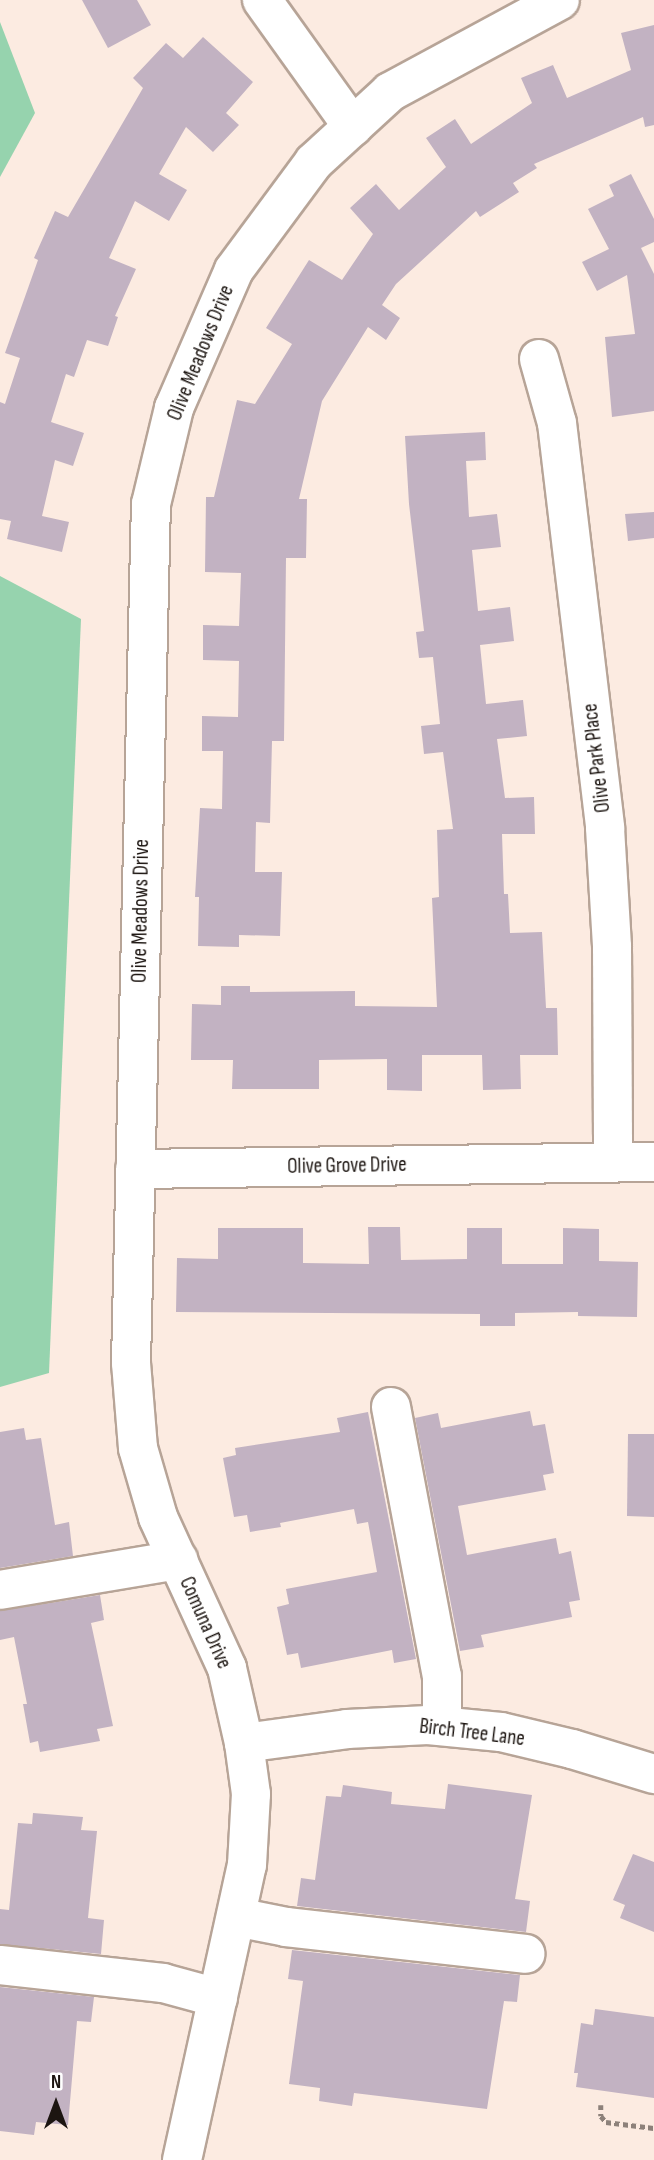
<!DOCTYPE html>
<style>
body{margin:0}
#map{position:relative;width:654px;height:2160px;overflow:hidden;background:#fcebe1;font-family:"Sofia Sans Condensed",sans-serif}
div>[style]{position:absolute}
.green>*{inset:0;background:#96d3ae}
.building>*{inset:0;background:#c2b2c2}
.path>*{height:4.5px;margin-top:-2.25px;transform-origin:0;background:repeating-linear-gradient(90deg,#8d817a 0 5px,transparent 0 8.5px)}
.roads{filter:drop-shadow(2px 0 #b7a497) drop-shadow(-2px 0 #b7a497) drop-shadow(0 2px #b7a497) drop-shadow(0 -2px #b7a497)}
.minor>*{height:38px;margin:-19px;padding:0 19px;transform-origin:19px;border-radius:19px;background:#fff}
span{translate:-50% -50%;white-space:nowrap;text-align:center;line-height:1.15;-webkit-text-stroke:5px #fff;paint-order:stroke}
.street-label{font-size:21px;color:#1c1511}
.north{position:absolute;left:21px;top:2069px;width:70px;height:70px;-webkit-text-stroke:5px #fff;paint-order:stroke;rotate:0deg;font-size:19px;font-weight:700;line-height:28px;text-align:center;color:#1c1511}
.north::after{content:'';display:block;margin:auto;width:24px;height:32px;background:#1c1511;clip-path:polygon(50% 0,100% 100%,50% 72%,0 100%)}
</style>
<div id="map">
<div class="green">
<div style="clip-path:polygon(0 22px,35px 113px,0 177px)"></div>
<div style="clip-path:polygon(0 576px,81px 619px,49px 1373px,0 1387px)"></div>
</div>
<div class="building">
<div style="clip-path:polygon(82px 0,137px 0,151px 25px,108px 48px)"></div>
<div style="clip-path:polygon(654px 25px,654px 125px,645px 127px,643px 117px,534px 164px,537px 168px,513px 183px,519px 192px,480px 217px,476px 211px,396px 284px,382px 305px,400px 318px,386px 340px,368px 327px,322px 401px,299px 499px,307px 499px,306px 558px,286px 558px,284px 741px,272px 741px,270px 823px,256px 822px,255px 872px,282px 872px,280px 936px,239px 935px,239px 947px,198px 946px,199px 897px,195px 897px,200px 808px,222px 809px,223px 751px,202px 751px,202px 716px,238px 717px,239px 661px,203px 660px,203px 625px,239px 626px,241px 573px,205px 572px,206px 497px,214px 497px,237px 400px,255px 404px,292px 344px,266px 328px,309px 260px,342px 280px,373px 234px,350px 208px,376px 184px,399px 210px,446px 167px,426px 138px,455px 119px,471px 144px,532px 103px,521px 78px,553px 65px,567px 98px,631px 70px,621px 33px)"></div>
<div style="clip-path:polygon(203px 37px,253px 82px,226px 113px,239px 125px,213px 152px,186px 127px,159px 174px,187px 190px,169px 221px,135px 201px,109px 258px,136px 269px,115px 316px,118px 317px,108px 346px,87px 340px,74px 377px,66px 374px,51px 422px,84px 433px,73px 466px,55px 460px,42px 516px,69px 522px,62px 552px,7px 539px,11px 521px,0 519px,0 402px,5px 404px,20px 358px,5px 353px,38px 260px,34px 258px,55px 211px,68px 217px,143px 88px,133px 78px,166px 43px,183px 58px)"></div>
<div style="clip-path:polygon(631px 174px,654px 219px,654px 242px,641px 248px,654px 274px,654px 411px,612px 417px,605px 337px,635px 334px,627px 275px,597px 291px,582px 262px,609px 249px,588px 209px,614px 196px,609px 185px)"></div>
<div style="clip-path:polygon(485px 432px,486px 460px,466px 461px,469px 517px,497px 514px,501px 547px,472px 550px,478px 611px,510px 607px,514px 641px,480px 645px,486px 704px,523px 700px,527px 736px,497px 739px,505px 798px,534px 797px,535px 834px,502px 834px,504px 894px,508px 894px,510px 933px,542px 932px,546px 1008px,557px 1008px,558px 1055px,520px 1055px,521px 1089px,483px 1090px,482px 1055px,422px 1055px,422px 1091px,387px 1090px,387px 1059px,319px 1060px,319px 1089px,232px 1089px,233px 1060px,191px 1060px,192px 1004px,221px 1005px,221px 986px,250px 986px,250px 992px,355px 991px,355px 1006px,437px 1007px,432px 898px,439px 897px,437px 830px,453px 829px,443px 752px,424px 754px,421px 726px,440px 724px,433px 657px,419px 658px,416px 632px,424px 631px,409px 504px,405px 436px)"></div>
<div style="clip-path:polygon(654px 512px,654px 538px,628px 541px,625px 514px)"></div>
<div style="clip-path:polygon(368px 1227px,400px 1227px,401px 1260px,467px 1259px,467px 1228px,502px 1228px,502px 1264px,563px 1264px,563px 1228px,599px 1229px,599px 1261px,638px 1262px,637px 1317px,578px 1316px,578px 1312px,515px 1313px,515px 1326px,480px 1326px,480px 1314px,176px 1312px,177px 1258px,218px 1259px,218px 1228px,303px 1228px,303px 1263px,369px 1264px)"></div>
<div style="clip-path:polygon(530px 1411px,533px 1426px,545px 1424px,554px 1473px,543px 1475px,546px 1490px,458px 1506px,467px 1555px,556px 1538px,559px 1554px,571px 1551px,580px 1600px,569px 1602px,572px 1617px,481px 1635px,484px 1647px,460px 1651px,415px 1418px,438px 1413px,441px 1428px)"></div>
<div style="clip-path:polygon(368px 1412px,416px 1659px,394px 1663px,392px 1650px,301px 1668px,298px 1653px,287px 1655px,277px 1607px,289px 1604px,286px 1589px,377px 1572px,368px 1522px,357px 1524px,354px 1509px,280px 1523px,281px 1527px,250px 1532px,247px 1515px,234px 1517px,223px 1458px,236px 1455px,235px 1448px,340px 1432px,337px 1418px)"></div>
<div style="clip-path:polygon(24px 1428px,26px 1440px,41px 1438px,55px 1525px,69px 1522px,73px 1556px,0 1568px,0 1432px)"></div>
<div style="clip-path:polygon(628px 1434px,654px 1434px,654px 1517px,627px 1516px)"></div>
<div style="clip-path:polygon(100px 1595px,104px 1620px,91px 1623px,113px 1726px,97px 1729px,100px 1741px,40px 1752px,38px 1741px,30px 1743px,23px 1704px,27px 1704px,14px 1637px,0 1640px,0 1611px)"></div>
<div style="clip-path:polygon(448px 1784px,532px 1795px,515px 1899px,530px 1901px,526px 1932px,297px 1906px,301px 1878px,315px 1880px,326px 1796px,341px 1797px,343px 1785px,392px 1792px,391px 1804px,445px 1809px)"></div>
<div style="clip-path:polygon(33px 1813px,83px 1817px,81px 1830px,97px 1831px,88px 1918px,104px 1920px,101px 1954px,0 1944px,0 1909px,9px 1910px,18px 1823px,32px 1824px)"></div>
<div style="clip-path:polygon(633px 1854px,654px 1862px,654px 1932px,620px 1918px,625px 1905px,613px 1900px)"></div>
<div style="clip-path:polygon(292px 1950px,520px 1975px,517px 2002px,504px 2001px,487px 2109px,354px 2093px,352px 2106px,319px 2101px,320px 2088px,289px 2084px,303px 1981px,288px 1979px)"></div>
<div style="clip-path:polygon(0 1987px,94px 1997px,91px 2022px,77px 2021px,68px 2125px,36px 2122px,34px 2135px,0 2131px)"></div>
<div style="clip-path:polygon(595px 2009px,654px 2017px,654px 2098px,576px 2087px,578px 2073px,574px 2073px,581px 2023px,593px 2025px)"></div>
</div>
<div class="path">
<div style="left:601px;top:2105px;width:11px;rotate:90deg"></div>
<div style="left:601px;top:2116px;width:8px;rotate:50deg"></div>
<div style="left:606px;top:2122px;width:48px;rotate:7.1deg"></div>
</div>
<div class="roads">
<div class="minor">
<div style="left:262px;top:0;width:156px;rotate:54.4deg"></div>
<div style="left:539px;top:359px;width:66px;rotate:74.3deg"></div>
<div style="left:557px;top:423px;width:408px;rotate:83.2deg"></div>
<div style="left:605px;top:828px;width:119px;rotate:86.6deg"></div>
<div style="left:612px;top:947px;width:215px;rotate:89.7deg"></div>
<div style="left:135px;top:1169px;width:519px;rotate:-0.77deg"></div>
<div style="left:391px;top:1407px;width:274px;rotate:79.3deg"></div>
<div style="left:442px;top:1676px;width:50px;rotate:90deg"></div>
<div style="left:0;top:1590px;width:181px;rotate:-9.6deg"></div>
<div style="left:244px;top:1743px;width:104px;rotate:-7.7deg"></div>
<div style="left:347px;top:1729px;width:81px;rotate:-2.8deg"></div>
<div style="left:428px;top:1725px;width:73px;rotate:5.5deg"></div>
<div style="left:501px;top:1732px;width:73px;rotate:13.5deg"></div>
<div style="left:572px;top:1749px;width:86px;rotate:17deg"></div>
<div style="left:236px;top:1917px;width:51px;rotate:11.3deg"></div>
<div style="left:286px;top:1927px;width:241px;rotate:6.4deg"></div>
<div style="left:0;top:1965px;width:164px;rotate:6.3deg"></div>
<div style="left:163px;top:1983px;width:57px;rotate:15.3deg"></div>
<div style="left:182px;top:2160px;width:302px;rotate:-77.6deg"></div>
<div style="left:247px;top:1865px;width:71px;rotate:-86.8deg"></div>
<div style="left:251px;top:1794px;width:51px;rotate:-97.8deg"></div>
<div style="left:244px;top:1743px;width:77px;rotate:-102.8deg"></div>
<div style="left:227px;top:1668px;width:166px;rotate:-114.6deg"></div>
<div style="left:158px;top:1517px;width:72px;rotate:-106.2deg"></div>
<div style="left:138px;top:1448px;width:85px;rotate:-94.7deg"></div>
<div style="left:131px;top:1363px;width:859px;rotate:-88.67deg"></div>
<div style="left:151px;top:504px;width:99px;rotate:-76.5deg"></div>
<div style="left:174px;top:408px;width:150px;rotate:-66.5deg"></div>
<div style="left:234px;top:270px;width:134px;rotate:-53.5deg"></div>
<div style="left:314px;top:162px;width:103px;rotate:-42.6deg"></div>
<div style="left:390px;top:92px;width:193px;rotate:-28.4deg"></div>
</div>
</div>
<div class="street-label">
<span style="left:201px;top:353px;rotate:-68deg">Olive Meadows Drive</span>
<span style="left:597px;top:758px;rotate:-97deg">Olive Park Place</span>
<span style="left:141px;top:911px;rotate:-89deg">Olive Meadows Drive</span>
<span style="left:347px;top:1166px;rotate:-1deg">Olive Grove Drive</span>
<span style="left:205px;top:1623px;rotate:66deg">Comuna Drive</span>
<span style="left:472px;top:1733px;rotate:7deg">Birch Tree Lane</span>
</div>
<div class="north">N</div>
</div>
